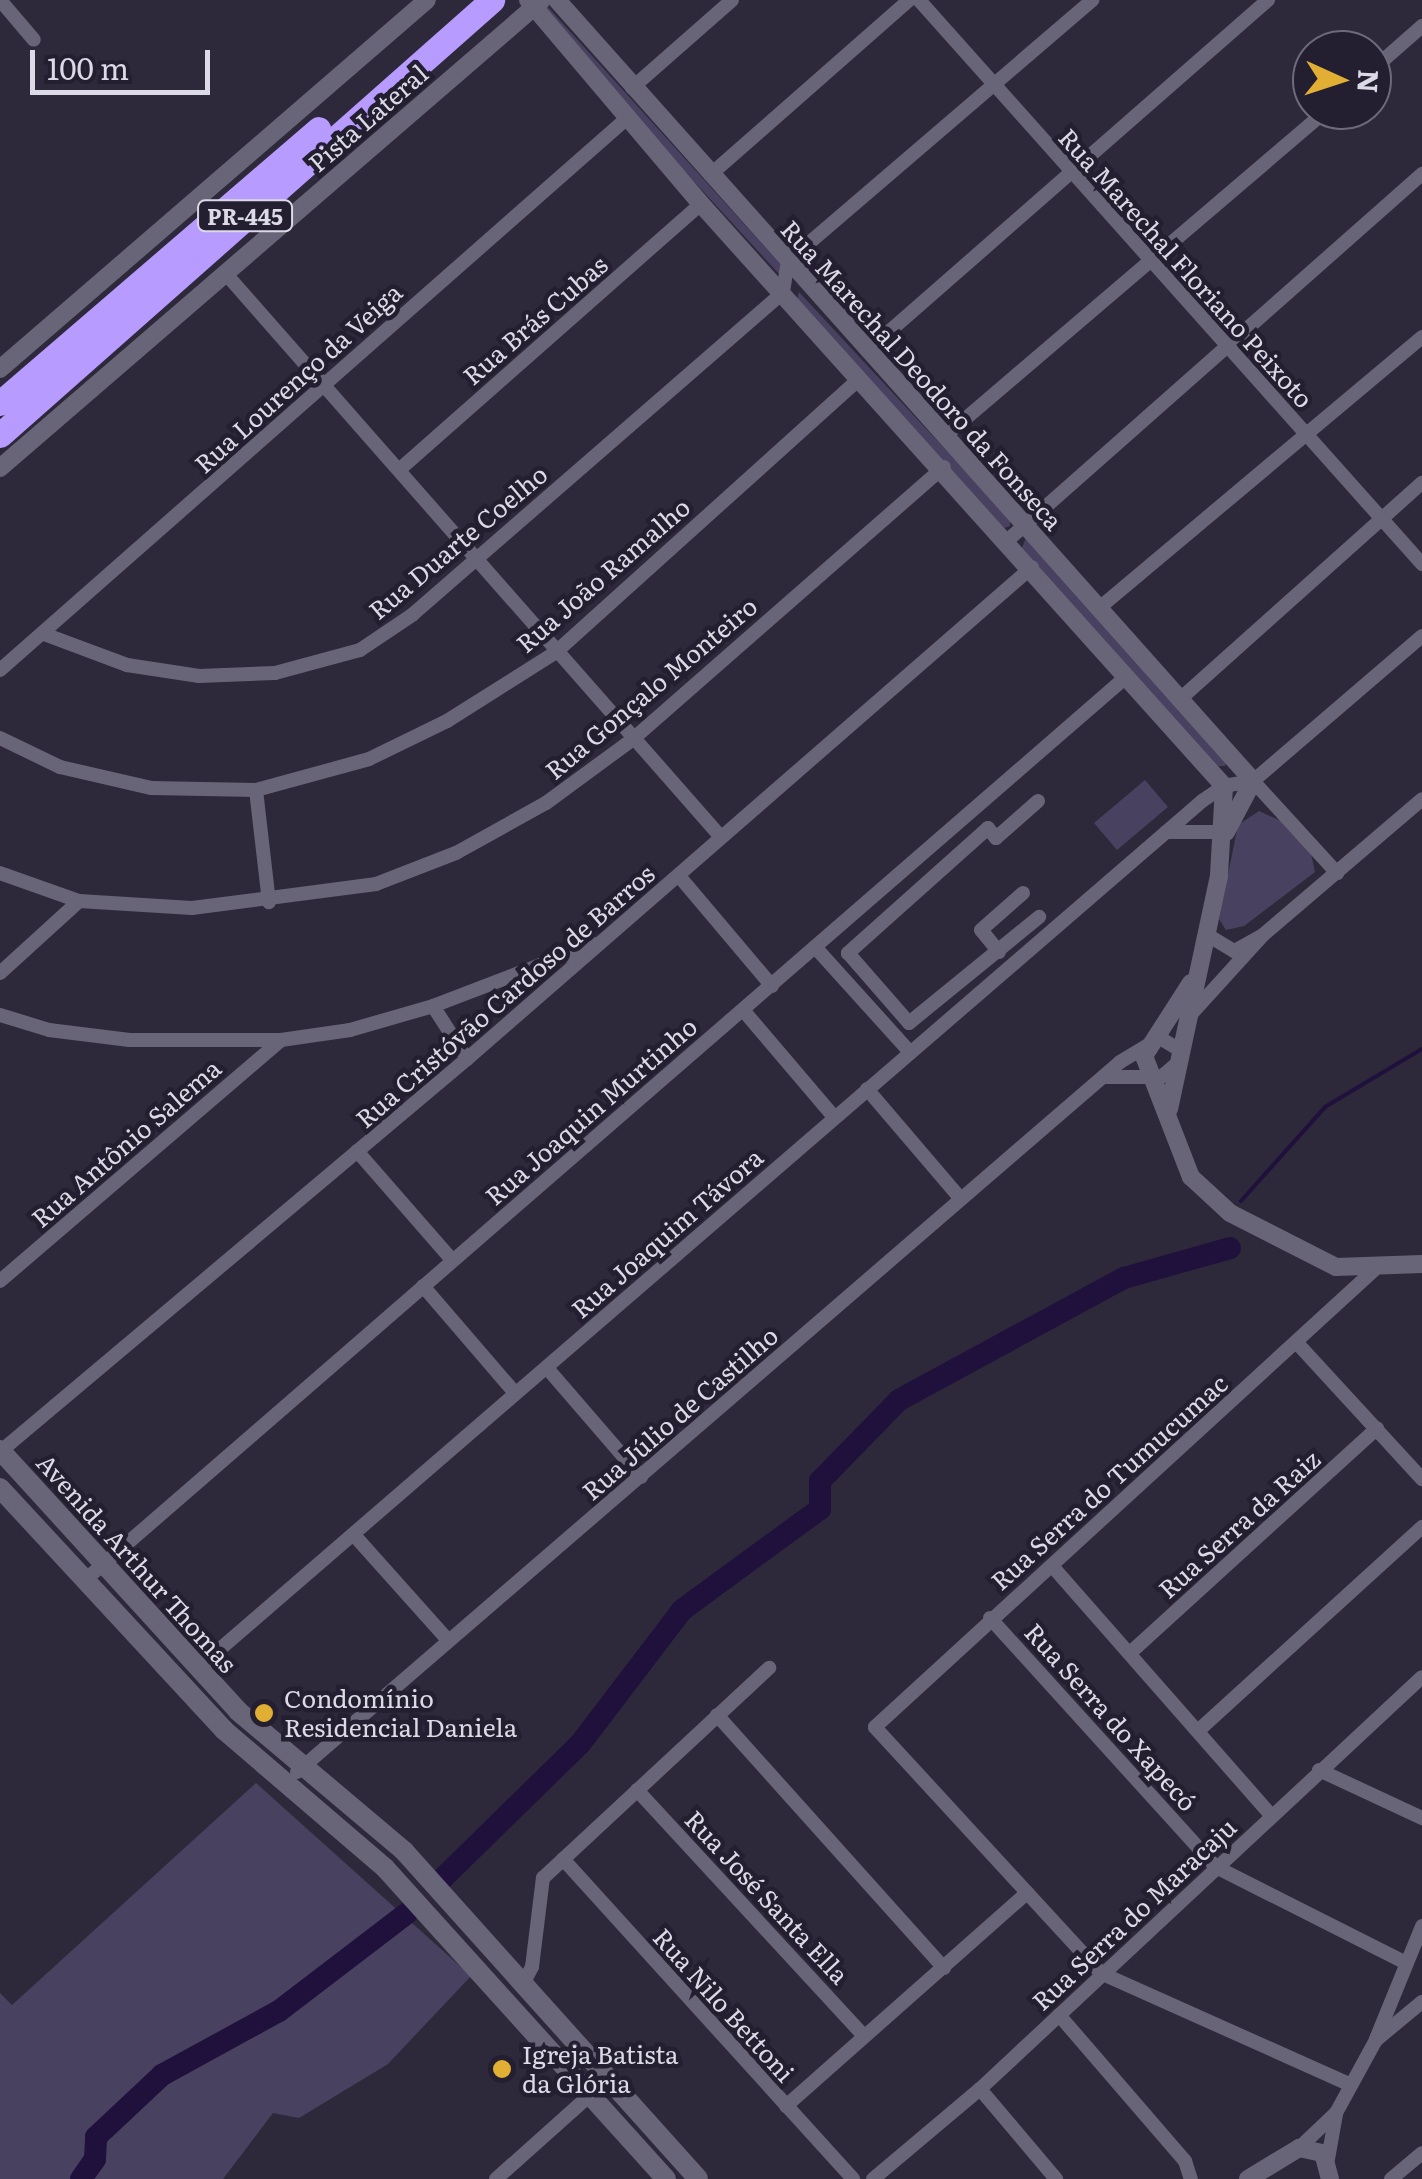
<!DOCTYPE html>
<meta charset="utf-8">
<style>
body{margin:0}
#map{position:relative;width:1422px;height:2179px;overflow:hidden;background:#2d293a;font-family:Literata,serif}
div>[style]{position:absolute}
.green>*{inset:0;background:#494160}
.stream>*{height:4px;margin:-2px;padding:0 2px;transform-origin:2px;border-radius:2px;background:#20113c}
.river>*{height:22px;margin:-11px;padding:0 11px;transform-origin:11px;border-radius:11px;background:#20113c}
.minor>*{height:14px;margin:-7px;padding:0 7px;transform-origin:7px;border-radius:7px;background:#696578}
.tertiary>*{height:18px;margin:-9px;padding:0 9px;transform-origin:9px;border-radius:9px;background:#696578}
.secondary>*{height:20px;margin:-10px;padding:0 10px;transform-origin:10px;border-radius:10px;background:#696578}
.motorway>*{height:25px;margin:-12.5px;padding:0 12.5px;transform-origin:12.5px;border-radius:12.5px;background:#b79bff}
.dots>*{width:28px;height:28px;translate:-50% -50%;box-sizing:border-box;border:5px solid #231f30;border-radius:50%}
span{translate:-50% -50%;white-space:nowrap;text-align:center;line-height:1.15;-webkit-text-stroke:9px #231f30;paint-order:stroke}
.shield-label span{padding:2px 8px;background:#231f30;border:2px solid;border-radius:8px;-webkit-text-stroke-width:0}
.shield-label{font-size:22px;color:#dcdae6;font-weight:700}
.street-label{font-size:25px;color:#dcdae6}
.poi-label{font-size:25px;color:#dcdae6}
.left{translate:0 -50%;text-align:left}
.north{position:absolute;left:1292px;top:30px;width:100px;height:100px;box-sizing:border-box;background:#231f30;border:2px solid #6d6a79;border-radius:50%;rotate:93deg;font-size:28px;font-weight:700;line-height:40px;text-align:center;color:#dcdae6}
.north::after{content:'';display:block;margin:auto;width:35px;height:45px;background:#e1af34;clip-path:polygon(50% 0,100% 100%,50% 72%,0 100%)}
.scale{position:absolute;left:30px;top:50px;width:180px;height:45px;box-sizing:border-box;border:5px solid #dcdae6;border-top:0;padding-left:12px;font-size:30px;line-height:35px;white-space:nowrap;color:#dcdae6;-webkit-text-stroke:8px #231f30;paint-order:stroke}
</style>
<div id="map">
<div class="green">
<div style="clip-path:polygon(547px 6px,782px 266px,780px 275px,541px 15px)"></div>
<div style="clip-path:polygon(799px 292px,1010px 519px,1010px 526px,1004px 528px,797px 299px)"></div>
<div style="clip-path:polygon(1026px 538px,1227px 760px,1225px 766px,1218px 766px,1022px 548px)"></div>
<div style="clip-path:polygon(1145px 780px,1168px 807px,1117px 850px,1094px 823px)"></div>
<div style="clip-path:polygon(1259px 811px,1285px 823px,1311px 854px,1315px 872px,1244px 926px,1226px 930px,1219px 919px,1238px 825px)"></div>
<div style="clip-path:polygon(256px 1783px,471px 1976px,388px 2064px,299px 2118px,273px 2113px,223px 2179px,0 2179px,0 1993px,12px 2005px)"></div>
</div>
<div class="stream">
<div style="left:1241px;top:1201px;width:126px;rotate:-48.2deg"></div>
<div style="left:1325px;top:1107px;width:113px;rotate:-30.9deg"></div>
</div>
<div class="river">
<div style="left:441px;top:1880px;width:194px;rotate:-44.4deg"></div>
<div style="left:580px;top:1744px;width:168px;rotate:-52.7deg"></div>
<div style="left:682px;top:1610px;width:171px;rotate:-36.2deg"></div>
<div style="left:820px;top:1509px;width:28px;rotate:-90deg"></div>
<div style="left:820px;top:1481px;width:113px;rotate:-45.7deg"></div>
<div style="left:899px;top:1400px;width:256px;rotate:-28.5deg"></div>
<div style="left:1124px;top:1278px;width:110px;rotate:-15.8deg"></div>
<div style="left:81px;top:2179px;width:24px;rotate:-55deg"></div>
<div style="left:95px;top:2159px;width:22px;rotate:-87deg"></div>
<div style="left:96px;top:2137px;width:91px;rotate:-43.2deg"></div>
<div style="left:162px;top:2075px;width:133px;rotate:-28.7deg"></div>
<div style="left:279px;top:2011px;width:161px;rotate:-37.4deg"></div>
</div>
<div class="minor">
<div style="left:0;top:0;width:52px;rotate:49.6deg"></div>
<div style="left:919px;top:0;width:756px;rotate:48.27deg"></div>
<div style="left:1372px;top:70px;width:67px;rotate:-41.3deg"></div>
<div style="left:632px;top:88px;width:133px;rotate:-41.3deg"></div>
<div style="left:710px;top:175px;width:265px;rotate:-41.3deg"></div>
<div style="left:226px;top:274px;width:750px;rotate:48.68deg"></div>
<div style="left:867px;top:351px;width:533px;rotate:-41.2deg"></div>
<div style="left:944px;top:437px;width:504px;rotate:-40.49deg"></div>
<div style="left:399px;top:470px;width:402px;rotate:-41.4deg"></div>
<div style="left:1008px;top:540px;width:553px;rotate:-41.48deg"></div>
<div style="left:1098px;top:609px;width:423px;rotate:-40deg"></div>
<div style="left:44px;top:634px;width:89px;rotate:20.5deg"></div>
<div style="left:127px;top:665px;width:73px;rotate:8.7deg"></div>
<div style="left:199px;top:676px;width:76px;rotate:-2.3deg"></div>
<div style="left:275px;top:673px;width:88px;rotate:-15.1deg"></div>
<div style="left:360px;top:650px;width:63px;rotate:-33.9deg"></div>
<div style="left:412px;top:615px;width:492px;rotate:-41deg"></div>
<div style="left:783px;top:292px;width:31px;rotate:-81deg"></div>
<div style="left:788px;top:261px;width:401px;rotate:-40.6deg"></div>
<div style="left:0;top:670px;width:834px;rotate:-41.35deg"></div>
<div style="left:1179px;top:700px;width:326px;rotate:-41.8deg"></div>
<div style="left:0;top:738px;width:67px;rotate:25.8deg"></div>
<div style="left:60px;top:767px;width:93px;rotate:13deg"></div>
<div style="left:151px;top:788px;width:105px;rotate:1.1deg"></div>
<div style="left:256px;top:790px;width:117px;rotate:-15.3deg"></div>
<div style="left:369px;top:759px;width:87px;rotate:-26deg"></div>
<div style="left:447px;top:721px;width:129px;rotate:-32.3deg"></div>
<div style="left:556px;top:652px;width:409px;rotate:-42deg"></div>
<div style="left:1253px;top:781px;width:223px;rotate:-40.6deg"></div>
<div style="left:1253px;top:781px;width:125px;rotate:47.6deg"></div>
<div style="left:256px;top:790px;width:113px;rotate:83.4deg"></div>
<div style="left:1038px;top:801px;width:56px;rotate:138.6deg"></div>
<div style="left:996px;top:838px;width:13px;rotate:-129deg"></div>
<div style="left:988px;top:828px;width:188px;rotate:138.2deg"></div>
<div style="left:848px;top:953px;width:93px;rotate:48.9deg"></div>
<div style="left:909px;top:1023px;width:168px;rotate:-39.2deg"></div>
<div style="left:1166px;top:832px;width:59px"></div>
<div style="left:0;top:873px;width:84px;rotate:19.5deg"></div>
<div style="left:79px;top:901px;width:113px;rotate:3.5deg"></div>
<div style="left:192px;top:908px;width:186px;rotate:-7.4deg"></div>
<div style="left:376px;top:884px;width:86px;rotate:-21.2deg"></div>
<div style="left:456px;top:853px;width:103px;rotate:-29.1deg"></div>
<div style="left:546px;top:803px;width:108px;rotate:-36.3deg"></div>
<div style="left:633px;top:739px;width:413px;rotate:-41.2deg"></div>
<div style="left:679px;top:876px;width:144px;rotate:49.8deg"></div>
<div style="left:1263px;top:935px;width:209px;rotate:-40.5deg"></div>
<div style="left:815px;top:947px;width:142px;rotate:47.9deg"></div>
<div style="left:999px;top:952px;width:28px;rotate:-129deg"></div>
<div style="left:981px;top:930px;width:56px;rotate:-41.4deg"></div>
<div style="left:0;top:973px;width:107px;rotate:-42.3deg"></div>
<div style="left:433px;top:1006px;width:63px;rotate:57.3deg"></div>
<div style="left:743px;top:1010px;width:140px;rotate:49.6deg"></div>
<div style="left:1193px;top:1012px;width:104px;rotate:-47.7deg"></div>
<div style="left:1263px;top:935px;width:33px;rotate:151deg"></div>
<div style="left:1234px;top:951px;width:31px;rotate:-149deg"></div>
<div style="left:0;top:1015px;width:51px;rotate:17deg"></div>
<div style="left:49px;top:1030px;width:81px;rotate:7.1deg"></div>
<div style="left:129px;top:1040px;width:152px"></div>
<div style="left:281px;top:1040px;width:70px;rotate:-8.2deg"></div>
<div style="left:350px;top:1030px;width:86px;rotate:-16.1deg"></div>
<div style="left:433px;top:1006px;width:173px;rotate:-20.9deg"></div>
<div style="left:1105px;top:1077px;width:56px"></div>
<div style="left:1161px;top:1077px;width:25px;rotate:-40deg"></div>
<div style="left:867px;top:1089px;width:143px;rotate:49.5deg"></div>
<div style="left:357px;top:1151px;width:145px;rotate:48.9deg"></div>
<div style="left:0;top:1281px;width:370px;rotate:-40.6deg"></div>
<div style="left:423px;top:1286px;width:141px;rotate:49.3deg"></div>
<div style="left:1297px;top:1343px;width:185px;rotate:47.4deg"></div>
<div style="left:547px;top:1368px;width:144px;rotate:49.2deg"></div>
<div style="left:1px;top:1451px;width:609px;rotate:-40.07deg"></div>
<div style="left:467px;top:1059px;width:749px;rotate:-41.05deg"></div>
<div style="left:354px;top:1535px;width:140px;rotate:48.2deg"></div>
<div style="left:1053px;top:1567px;width:330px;rotate:48.7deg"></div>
<div style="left:85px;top:1580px;width:1379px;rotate:-40.94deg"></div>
<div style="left:990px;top:1618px;width:336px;rotate:47.8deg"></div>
<div style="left:1216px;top:1867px;width:213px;rotate:26.8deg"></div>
<div style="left:1130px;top:1653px;width:334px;rotate:-42.3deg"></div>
<div style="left:198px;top:1668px;width:1327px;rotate:-40.81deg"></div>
<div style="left:1202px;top:801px;width:27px;rotate:-34deg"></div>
<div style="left:1224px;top:786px;width:29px;rotate:-10deg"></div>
<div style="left:717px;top:1715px;width:340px;rotate:48.1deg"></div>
<div style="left:1199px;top:1730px;width:302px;rotate:-42.3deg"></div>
<div style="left:1319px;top:1770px;width:114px;rotate:25deg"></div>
<div style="left:297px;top:1772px;width:1087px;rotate:-40.78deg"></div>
<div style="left:1120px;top:1062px;width:47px;rotate:-31deg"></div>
<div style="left:1160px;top:1038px;width:27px;rotate:31deg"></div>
<div style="left:637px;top:1790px;width:333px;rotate:47.3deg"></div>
<div style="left:563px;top:1859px;width:432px;rotate:47.8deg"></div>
<div style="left:524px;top:1982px;width:17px;rotate:-62deg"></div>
<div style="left:532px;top:1967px;width:90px;rotate:-83deg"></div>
<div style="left:543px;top:1878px;width:309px;rotate:-42.9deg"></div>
<div style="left:1059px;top:2015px;width:193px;rotate:49.2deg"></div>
<div style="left:1185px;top:2161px;width:19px;rotate:72deg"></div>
<div style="left:1376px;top:2039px;width:122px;rotate:-67.8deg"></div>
<div style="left:1351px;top:2085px;width:274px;rotate:-155.9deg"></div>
<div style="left:1101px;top:1973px;width:334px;rotate:-132.6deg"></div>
<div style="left:875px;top:1727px;width:677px;rotate:-42.48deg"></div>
<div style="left:980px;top:2089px;width:118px;rotate:49.8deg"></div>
<div style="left:786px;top:2106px;width:322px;rotate:-41.5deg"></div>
<div style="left:1299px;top:2148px;width:51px;rotate:-43.4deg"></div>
<div style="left:1336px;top:2113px;width:83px;rotate:-61.3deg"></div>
<div style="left:1376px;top:2040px;width:60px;rotate:-39.6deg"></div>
<div style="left:1328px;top:2159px;width:46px;rotate:-79.9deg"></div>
<div style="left:496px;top:2179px;width:152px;rotate:-41.8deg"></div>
<div style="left:873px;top:2179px;width:140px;rotate:-40.1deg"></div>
<div style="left:980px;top:2089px;width:604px;rotate:-42.99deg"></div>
<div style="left:1391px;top:2179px;width:40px;rotate:-40deg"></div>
</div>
<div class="tertiary">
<div style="left:528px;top:0;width:267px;rotate:49.7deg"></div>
<div style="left:701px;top:204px;width:782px;rotate:48.06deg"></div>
<div style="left:1224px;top:786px;width:90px;rotate:93.2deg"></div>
<div style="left:1219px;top:876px;width:238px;rotate:102.1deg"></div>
<div style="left:557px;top:0;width:1046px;rotate:48.29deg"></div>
<div style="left:1253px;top:781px;width:58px;rotate:117.9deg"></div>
<div style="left:0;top:369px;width:564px;rotate:-40.83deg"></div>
<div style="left:0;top:468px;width:715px;rotate:-40.8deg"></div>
<div style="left:1191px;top:983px;width:87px;rotate:122.8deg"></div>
<div style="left:1144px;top:1056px;width:130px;rotate:68.8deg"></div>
<div style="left:1191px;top:1177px;width:53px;rotate:42.7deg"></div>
<div style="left:1230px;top:1213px;width:119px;rotate:27deg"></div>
<div style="left:1336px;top:1267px;width:86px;rotate:-2deg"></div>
<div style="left:1248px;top:2179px;width:60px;rotate:-31.3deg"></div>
<div style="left:1299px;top:2148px;width:25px;rotate:12deg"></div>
<div style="left:1323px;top:2153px;width:27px;rotate:75deg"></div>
</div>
<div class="secondary">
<div style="left:0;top:1450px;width:353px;rotate:47.6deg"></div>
<div style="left:238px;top:1711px;width:217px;rotate:40.1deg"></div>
<div style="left:404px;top:1851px;width:440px;rotate:48.1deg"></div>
<div style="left:0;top:1488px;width:330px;rotate:47.2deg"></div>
<div style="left:224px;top:1730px;width:212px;rotate:40.6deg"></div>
<div style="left:385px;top:1868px;width:419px;rotate:47.9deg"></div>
</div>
<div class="motorway">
<div style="left:0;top:403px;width:420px;rotate:-40.7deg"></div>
<div style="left:0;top:435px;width:657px;rotate:-41.48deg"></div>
</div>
<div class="dots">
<div style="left:264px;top:1713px;background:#e1af34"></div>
<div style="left:502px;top:2069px;background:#e1af34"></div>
</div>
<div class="shield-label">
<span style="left:245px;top:216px">PR-445</span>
</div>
<div class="street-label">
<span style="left:368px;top:118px;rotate:-41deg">Pista Lateral</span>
<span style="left:1186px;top:268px;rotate:48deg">Rua Marechal Floriano Peixoto</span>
<span style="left:535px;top:320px;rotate:-41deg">Rua Brás Cubas</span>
<span style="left:922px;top:375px;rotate:48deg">Rua Marechal Deodoro da Fonseca</span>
<span style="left:298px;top:378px;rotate:-42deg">Rua Lourenço da Veiga</span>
<span style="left:458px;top:542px;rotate:-40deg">Rua Duarte Coelho</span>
<span style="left:603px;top:575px;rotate:-41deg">Rua João Ramalho</span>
<span style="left:651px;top:688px;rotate:-40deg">Rua Gonçalo Monteiro</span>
<span style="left:505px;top:996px;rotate:-41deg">Rua Cristóvão Cardoso de Barros</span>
<span style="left:591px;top:1111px;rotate:-41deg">Rua Joaquin Murtinho</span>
<span style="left:126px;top:1143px;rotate:-41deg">Rua Antônio Salema</span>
<span style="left:667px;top:1233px;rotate:-41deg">Rua Joaquim Távora</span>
<span style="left:680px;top:1413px;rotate:-41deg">Rua Júlio de Castilho</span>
<span style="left:1109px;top:1482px;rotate:-42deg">Rua Serra do Tumucumac</span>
<span style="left:1239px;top:1524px;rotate:-42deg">Rua Serra da Raiz</span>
<span style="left:137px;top:1563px;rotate:48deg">Avenida Arthur Thomas</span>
<span style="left:1111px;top:1717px;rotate:48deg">Rua Serra do Xapecó</span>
<span style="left:767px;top:1897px;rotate:47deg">Rua José Santa Ella</span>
<span style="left:1134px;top:1914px;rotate:-43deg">Rua Serra do Maracaju</span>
<span style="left:724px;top:2005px;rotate:48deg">Rua Nilo Bettoni</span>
</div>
<div class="poi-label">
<span class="left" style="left:284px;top:1713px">Condomínio<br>Residencial Daniela</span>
<span class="left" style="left:522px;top:2069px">Igreja Batista<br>da Glória</span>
</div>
<div class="north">N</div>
<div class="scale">100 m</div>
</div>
